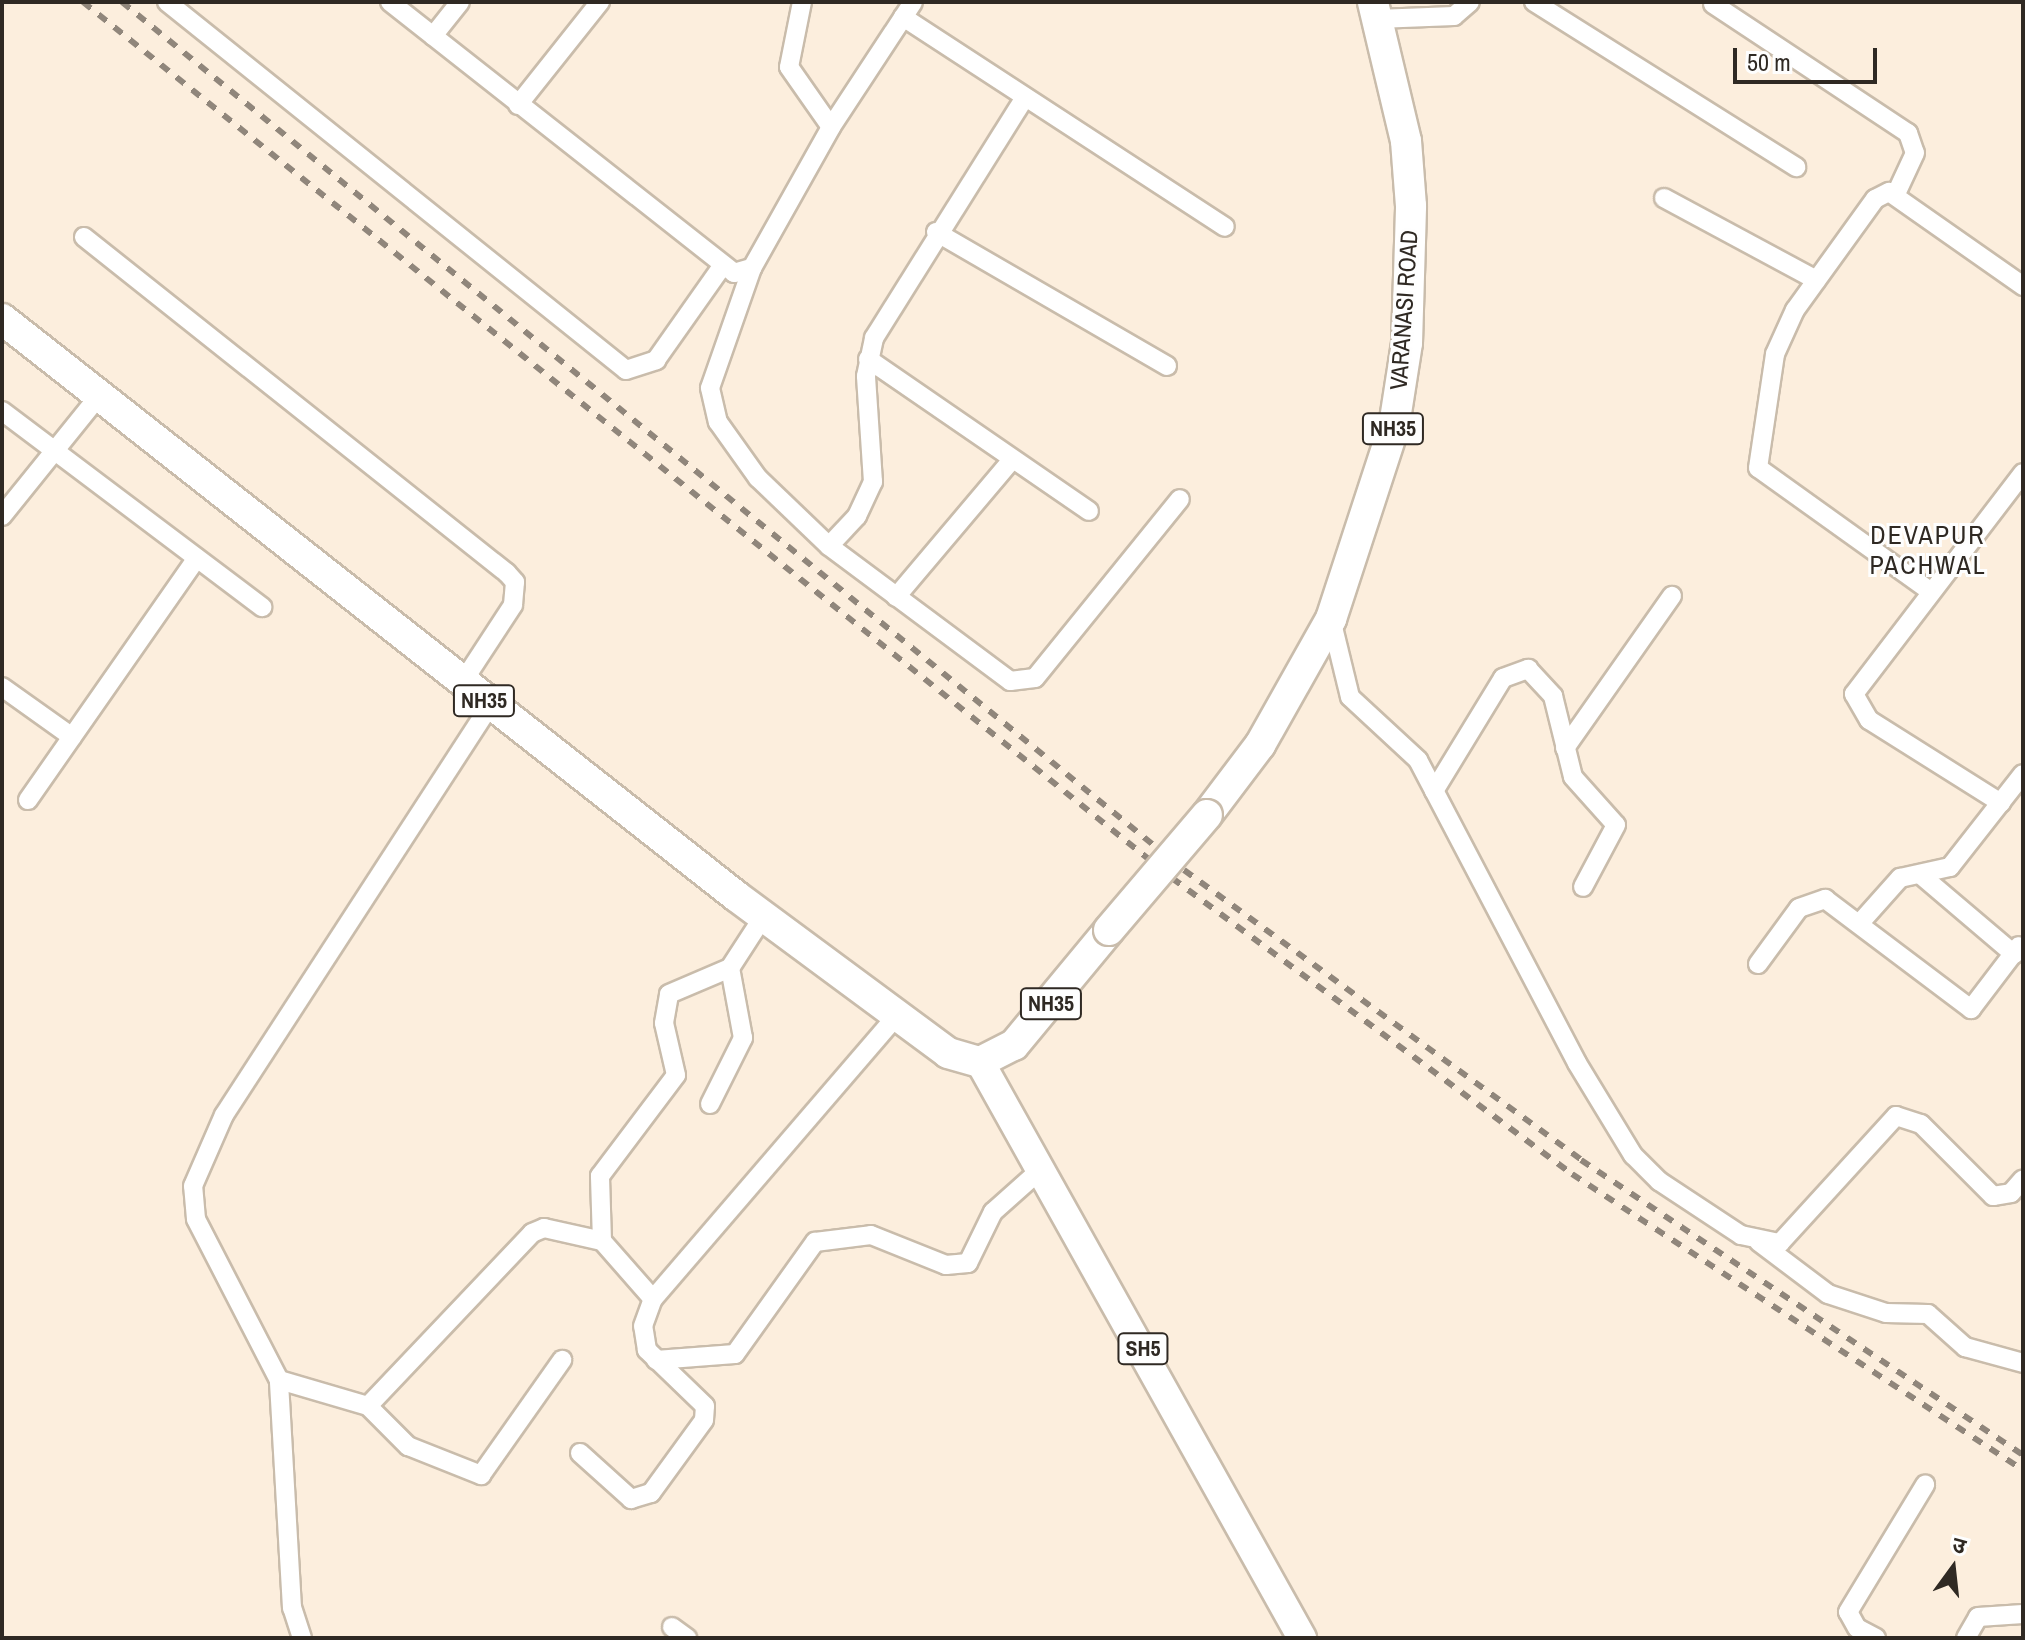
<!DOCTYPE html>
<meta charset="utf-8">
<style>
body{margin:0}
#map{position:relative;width:2025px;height:1640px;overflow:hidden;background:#fceedd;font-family:"Archivo Narrow","Noto Sans Devanagari",sans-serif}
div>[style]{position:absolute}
.roads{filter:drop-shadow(2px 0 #c9bcab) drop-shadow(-2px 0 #c9bcab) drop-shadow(0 2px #c9bcab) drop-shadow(0 -2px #c9bcab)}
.minor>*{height:18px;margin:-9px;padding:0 9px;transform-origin:9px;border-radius:9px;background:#fff}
.primary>*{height:28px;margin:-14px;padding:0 14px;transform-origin:14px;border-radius:14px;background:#fff}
.trunk>*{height:30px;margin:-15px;padding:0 15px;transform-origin:15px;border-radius:15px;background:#fff}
.rail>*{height:6px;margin-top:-3px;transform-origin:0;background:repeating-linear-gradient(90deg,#90867b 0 10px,transparent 0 20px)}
.bridges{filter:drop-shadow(2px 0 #c9bcab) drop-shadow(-2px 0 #c9bcab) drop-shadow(0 2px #c9bcab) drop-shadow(0 -2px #c9bcab)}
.trunk-bridge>*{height:30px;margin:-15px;padding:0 15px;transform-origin:15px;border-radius:15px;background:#fff}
span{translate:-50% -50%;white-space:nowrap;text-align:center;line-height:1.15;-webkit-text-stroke:6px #fefefe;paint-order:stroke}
.shield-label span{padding:2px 6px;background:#fefefe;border:2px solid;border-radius:6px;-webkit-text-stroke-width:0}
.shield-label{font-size:22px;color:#2f2923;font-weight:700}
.street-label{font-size:24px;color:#2f2923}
.neighbourhood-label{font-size:26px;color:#2f2923;letter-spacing:2px}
.frame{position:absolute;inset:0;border:4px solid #2f2923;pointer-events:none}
.north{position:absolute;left:1913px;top:1528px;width:80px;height:80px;-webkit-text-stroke:6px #fefefe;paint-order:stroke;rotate:15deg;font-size:22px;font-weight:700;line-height:32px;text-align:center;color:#2f2923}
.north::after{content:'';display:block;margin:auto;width:28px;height:36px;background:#2f2923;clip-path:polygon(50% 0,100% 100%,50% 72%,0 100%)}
.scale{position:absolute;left:1733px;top:48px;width:144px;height:36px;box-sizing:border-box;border:4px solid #2f2923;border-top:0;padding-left:10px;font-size:24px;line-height:28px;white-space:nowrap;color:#2f2923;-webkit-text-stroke:6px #fefefe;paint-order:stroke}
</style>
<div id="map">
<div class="roads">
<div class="minor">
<div style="left:167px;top:2px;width:588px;rotate:38.72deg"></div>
<div style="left:626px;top:370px;width:32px;rotate:-18deg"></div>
<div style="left:656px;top:360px;width:113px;rotate:-54.8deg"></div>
<div style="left:390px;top:2px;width:438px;rotate:38.2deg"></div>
<div style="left:734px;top:273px;width:19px;rotate:-16deg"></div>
<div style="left:752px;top:268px;width:162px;rotate:-60.7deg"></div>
<div style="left:831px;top:127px;width:149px;rotate:-56.7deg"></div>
<div style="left:802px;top:2px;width:66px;rotate:101.3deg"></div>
<div style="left:789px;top:67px;width:73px;rotate:55deg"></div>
<div style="left:1534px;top:2px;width:310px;rotate:32.2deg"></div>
<div style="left:1713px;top:4px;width:234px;rotate:33.5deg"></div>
<div style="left:1908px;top:133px;width:21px;rotate:71deg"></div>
<div style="left:1915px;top:153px;width:45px;rotate:114.9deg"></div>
<div style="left:903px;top:17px;width:384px;rotate:33.1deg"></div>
<div style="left:1377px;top:19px;width:77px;rotate:-2.2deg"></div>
<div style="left:1454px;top:16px;width:21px;rotate:-41deg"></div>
<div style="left:433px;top:36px;width:43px;rotate:-51.5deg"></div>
<div style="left:518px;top:105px;width:132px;rotate:-51.5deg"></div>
<div style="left:1664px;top:198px;width:173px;rotate:28.3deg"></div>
<div style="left:936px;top:232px;width:267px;rotate:30.1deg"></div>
<div style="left:84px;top:237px;width:540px;rotate:38.46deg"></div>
<div style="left:507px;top:573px;width:12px;rotate:48deg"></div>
<div style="left:515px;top:582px;width:23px;rotate:95deg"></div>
<div style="left:513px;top:605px;width:93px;rotate:123.2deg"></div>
<div style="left:752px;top:268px;width:127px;rotate:109.3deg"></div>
<div style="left:710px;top:388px;width:35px;rotate:77deg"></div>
<div style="left:718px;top:422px;width:69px;rotate:54.5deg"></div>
<div style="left:758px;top:478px;width:98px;rotate:43.8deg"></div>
<div style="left:829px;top:546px;width:226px;rotate:36.7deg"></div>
<div style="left:1010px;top:681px;width:25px;rotate:-7deg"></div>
<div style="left:1035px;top:678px;width:230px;rotate:-51deg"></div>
<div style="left:868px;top:359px;width:268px;rotate:34.5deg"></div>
<div style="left:2px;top:411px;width:326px;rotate:37deg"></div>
<div style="left:2px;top:516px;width:154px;rotate:-51.1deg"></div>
<div style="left:829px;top:546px;width:41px;rotate:-47deg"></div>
<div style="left:857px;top:516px;width:38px;rotate:-65deg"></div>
<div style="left:873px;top:482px;width:106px;rotate:-93.8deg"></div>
<div style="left:866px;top:376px;width:39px;rotate:-78deg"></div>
<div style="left:874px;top:338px;width:284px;rotate:-57.9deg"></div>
<div style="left:1930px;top:591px;width:211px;rotate:-144.4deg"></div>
<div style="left:1758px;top:468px;width:115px;rotate:-81.5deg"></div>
<div style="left:1775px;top:354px;width:48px;rotate:-65.6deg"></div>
<div style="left:1795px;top:310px;width:137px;rotate:-54.2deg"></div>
<div style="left:1875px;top:199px;width:16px;rotate:-27deg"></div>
<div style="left:1889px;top:192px;width:164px;rotate:35deg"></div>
<div style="left:896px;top:597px;width:178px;rotate:-49.8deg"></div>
<div style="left:1331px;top:619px;width:80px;rotate:76.3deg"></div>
<div style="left:1350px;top:697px;width:93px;rotate:42.8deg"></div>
<div style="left:1418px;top:760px;width:342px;rotate:62.3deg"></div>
<div style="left:1577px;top:1063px;width:108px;rotate:58.7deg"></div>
<div style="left:1633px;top:1155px;width:37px;rotate:45deg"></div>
<div style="left:1659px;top:1181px;width:98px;rotate:33.4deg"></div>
<div style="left:1741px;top:1235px;width:40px;rotate:12deg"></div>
<div style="left:1780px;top:1243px;width:172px;rotate:-47.6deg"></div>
<div style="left:1896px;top:1116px;width:26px;rotate:18deg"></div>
<div style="left:1921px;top:1124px;width:102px;rotate:45deg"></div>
<div style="left:1993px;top:1196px;width:18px;rotate:-9deg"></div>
<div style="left:2011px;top:1193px;width:18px;rotate:-49deg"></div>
<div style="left:2px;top:687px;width:86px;rotate:35.5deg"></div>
<div style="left:1565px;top:748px;width:186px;rotate:-54.9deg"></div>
<div style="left:1434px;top:791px;width:132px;rotate:-58.6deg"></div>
<div style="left:1503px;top:678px;width:27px;rotate:-20deg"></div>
<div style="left:1528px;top:669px;width:37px;rotate:47deg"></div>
<div style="left:1553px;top:696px;width:83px;rotate:76.1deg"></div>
<div style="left:1573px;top:777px;width:64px;rotate:48.1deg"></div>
<div style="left:1616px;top:825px;width:70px;rotate:118deg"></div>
<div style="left:28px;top:800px;width:295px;rotate:-55.1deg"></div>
<div style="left:2001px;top:803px;width:156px;rotate:-147.8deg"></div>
<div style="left:1869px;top:720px;width:30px;rotate:-120deg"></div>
<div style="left:1854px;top:694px;width:278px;rotate:-52.6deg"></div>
<div style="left:1922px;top:876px;width:121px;rotate:40.3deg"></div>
<div style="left:1859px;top:924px;width:62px;rotate:-48.3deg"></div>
<div style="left:1900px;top:878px;width:51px;rotate:-12.4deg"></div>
<div style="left:1950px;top:867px;width:118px;rotate:-51.9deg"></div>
<div style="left:1758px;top:964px;width:69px;rotate:-53.8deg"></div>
<div style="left:1799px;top:908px;width:28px;rotate:-19deg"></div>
<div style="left:1825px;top:899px;width:183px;rotate:37deg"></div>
<div style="left:1971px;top:1009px;width:79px;rotate:-52.7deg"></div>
<div style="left:710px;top:1104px;width:74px;rotate:-63.4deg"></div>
<div style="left:743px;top:1038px;width:71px;rotate:-100.5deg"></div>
<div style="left:1759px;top:1242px;width:86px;rotate:37deg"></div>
<div style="left:1828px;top:1294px;width:61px;rotate:18.1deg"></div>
<div style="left:1886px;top:1313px;width:42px;rotate:1.4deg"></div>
<div style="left:1928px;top:1314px;width:50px;rotate:41.7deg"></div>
<div style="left:1965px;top:1347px;width:60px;rotate:15.4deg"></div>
<div style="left:653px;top:1299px;width:77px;rotate:-131.3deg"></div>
<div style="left:602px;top:1241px;width:65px;rotate:-91.8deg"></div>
<div style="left:600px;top:1176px;width:126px;rotate:-53deg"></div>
<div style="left:676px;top:1075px;width:53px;rotate:-103deg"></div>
<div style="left:664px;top:1023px;width:29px;rotate:-80deg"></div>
<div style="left:669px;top:994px;width:66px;rotate:-23.1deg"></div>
<div style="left:730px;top:968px;width:61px;rotate:-57.1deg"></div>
<div style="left:656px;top:1360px;width:79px;rotate:-4.3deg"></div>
<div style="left:735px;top:1354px;width:138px;rotate:-54.5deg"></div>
<div style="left:815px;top:1242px;width:56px;rotate:-7.1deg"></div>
<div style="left:871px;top:1235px;width:81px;rotate:21.8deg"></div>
<div style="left:946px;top:1265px;width:22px;rotate:-5deg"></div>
<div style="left:968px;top:1263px;width:57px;rotate:-63.9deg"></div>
<div style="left:993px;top:1212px;width:62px;rotate:-41.7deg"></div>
<div style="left:279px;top:1380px;width:93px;rotate:16.3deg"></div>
<div style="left:368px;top:1406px;width:238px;rotate:-46.5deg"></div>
<div style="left:532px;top:1233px;width:13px;rotate:-23deg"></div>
<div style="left:544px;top:1228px;width:59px;rotate:12.6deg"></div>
<div style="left:368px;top:1406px;width:57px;rotate:45deg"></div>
<div style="left:408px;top:1446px;width:79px;rotate:21.7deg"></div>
<div style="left:481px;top:1475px;width:141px;rotate:-54.8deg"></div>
<div style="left:580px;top:1453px;width:69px;rotate:42deg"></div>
<div style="left:631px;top:1499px;width:21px;rotate:-17deg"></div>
<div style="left:651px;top:1493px;width:90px;rotate:-54deg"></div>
<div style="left:704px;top:1420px;width:14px;rotate:-86deg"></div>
<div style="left:705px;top:1406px;width:81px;rotate:-136deg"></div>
<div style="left:647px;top:1350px;width:24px;rotate:-99deg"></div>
<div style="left:643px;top:1326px;width:29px;rotate:-70deg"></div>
<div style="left:653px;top:1299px;width:374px;rotate:-49.3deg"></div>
<div style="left:672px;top:1627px;width:19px;rotate:36deg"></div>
<div style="left:302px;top:1638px;width:32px;rotate:-108deg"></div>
<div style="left:292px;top:1608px;width:228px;rotate:-93.3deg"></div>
<div style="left:279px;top:1380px;width:181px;rotate:-117.3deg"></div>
<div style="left:196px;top:1219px;width:33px;rotate:-95deg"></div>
<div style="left:193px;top:1186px;width:77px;rotate:-66.4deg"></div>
<div style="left:224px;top:1115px;width:489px;rotate:-57deg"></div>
<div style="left:1876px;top:1638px;width:21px;rotate:-152deg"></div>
<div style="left:1857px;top:1628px;width:18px;rotate:-119deg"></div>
<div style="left:1848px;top:1612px;width:149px;rotate:-58.8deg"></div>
<div style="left:1966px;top:1638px;width:24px;rotate:-60deg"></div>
<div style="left:1978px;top:1617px;width:45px;rotate:-3.8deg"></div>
</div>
<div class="primary">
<div style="left:980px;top:1062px;width:660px;rotate:60.79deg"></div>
</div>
<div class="trunk">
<div style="left:2px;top:319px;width:934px;rotate:38.17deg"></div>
<div style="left:736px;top:896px;width:264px;rotate:36.5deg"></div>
<div style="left:948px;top:1053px;width:33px;rotate:16deg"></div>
<div style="left:980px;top:1062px;width:38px;rotate:-27deg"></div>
<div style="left:1014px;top:1045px;width:149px;rotate:-50.4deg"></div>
<div style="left:1207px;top:815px;width:88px;rotate:-52.9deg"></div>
<div style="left:1260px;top:745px;width:145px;rotate:-60.6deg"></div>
<div style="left:1331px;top:619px;width:203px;rotate:-71.9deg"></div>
<div style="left:1394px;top:426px;width:84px;rotate:-81.1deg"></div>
<div style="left:1407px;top:343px;width:137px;rotate:-88.3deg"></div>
<div style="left:1411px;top:206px;width:65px;rotate:-94.4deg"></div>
<div style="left:1406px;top:141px;width:143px;rotate:-103.4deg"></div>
</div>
</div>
<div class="rail">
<div style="left:83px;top:2px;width:1398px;rotate:38.81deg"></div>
<div style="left:1172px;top:878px;width:498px;rotate:36.5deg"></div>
<div style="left:1572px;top:1174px;width:539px;rotate:33.28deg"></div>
<div style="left:122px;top:2px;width:1372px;rotate:39.26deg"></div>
<div style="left:1184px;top:870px;width:492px;rotate:36.1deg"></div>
<div style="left:1581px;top:1160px;width:531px;rotate:33.72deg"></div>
</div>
<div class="bridges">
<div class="trunk-bridge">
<div style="left:1109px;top:930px;width:151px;rotate:-49.6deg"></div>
</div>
</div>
<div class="shield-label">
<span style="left:1393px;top:429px">NH35</span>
<span style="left:484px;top:701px">NH35</span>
<span style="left:1051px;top:1004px">NH35</span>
<span style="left:1143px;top:1349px">SH5</span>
</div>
<div class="street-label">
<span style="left:1404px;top:310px;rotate:-86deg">VARANASI ROAD</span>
</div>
<div class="neighbourhood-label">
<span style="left:1928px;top:550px">DEVAPUR<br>PACHWAL</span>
</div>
<div class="frame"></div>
<div class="north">उ</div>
<div class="scale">50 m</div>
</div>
